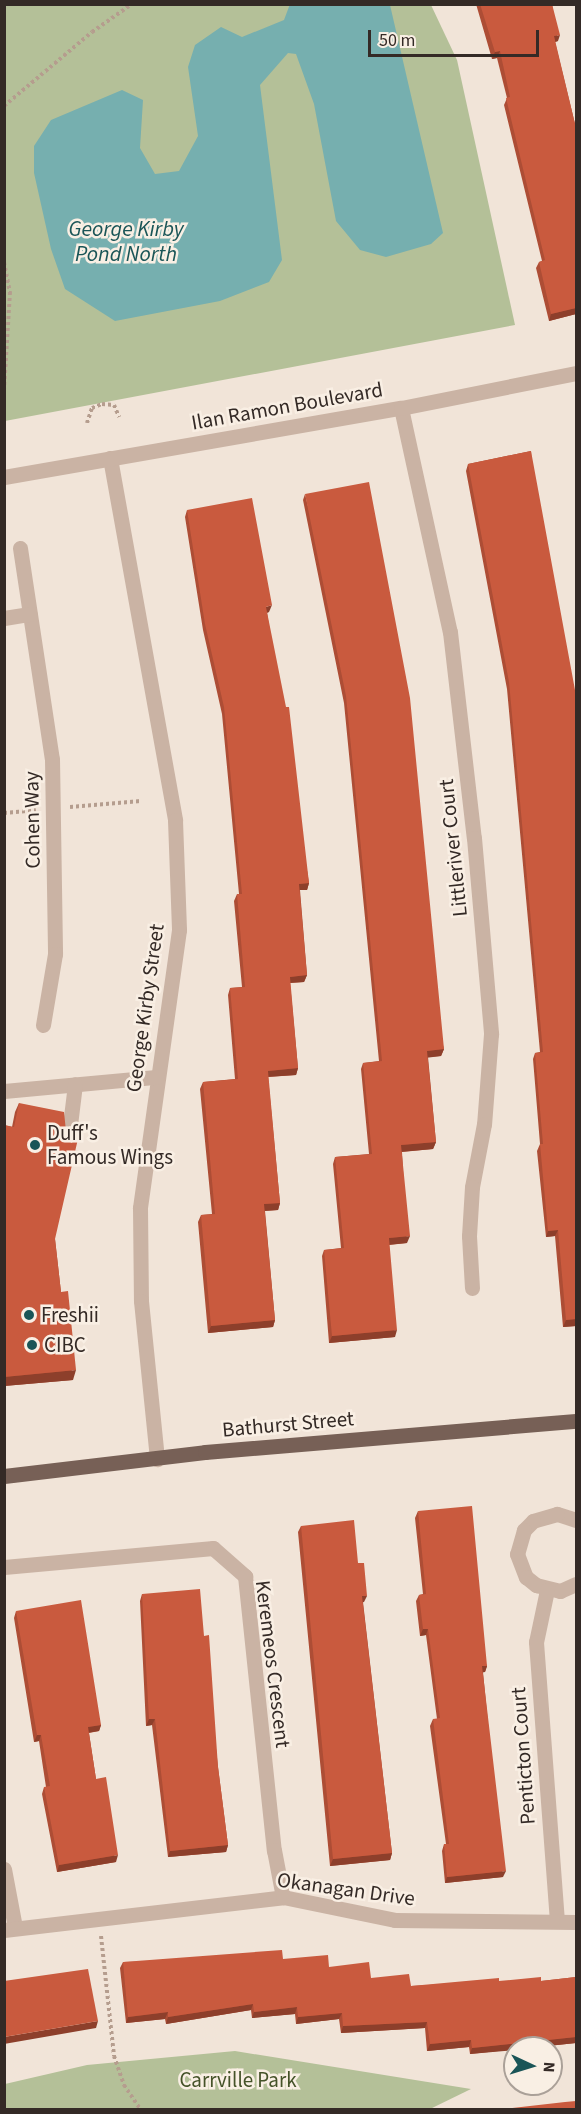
<!DOCTYPE html>
<style>
body{margin:0}
#map{position:relative;width:581px;height:2114px;overflow:hidden;background:#f1e4d8;font-family:"Source Sans 3",sans-serif}
div>[style]{position:absolute}
.green>*{inset:0;background:#b4c098}
.water>*{inset:0;background:#76afaf}
.path>*{height:4px;margin-top:-2px;transform-origin:0;background:repeating-linear-gradient(90deg,#b59d8e 0 3px,transparent 0 6px)}
.minor>*{height:15px;margin:-7.5px;padding:0 7.5px;transform-origin:7.5px;border-radius:7.5px;background:#cab3a4}
.major>*{height:15px;margin:-7.5px;padding:0 7.5px;transform-origin:7.5px;border-radius:7.5px;background:#776056}
.wall>*{inset:0;background:#ad4d35}
.shaded-wall>*{inset:0;background:#8d3f2b}
.building>*{inset:0;background:#c95a3e}
.dots>*{width:16px;height:16px;translate:-50% -50%;box-sizing:border-box;border:3px solid #f9efe4;border-radius:50%}
span{translate:-50% -50%;white-space:nowrap;text-align:center;line-height:1.15;-webkit-text-stroke:5px #f9efe4;paint-order:stroke}
.street-label{font-size:21px;color:#342a26}
.poi-label{font-size:21px;color:#342a26}
.left{translate:0 -50%;text-align:left}
.park-label{font-size:21px;color:#455329}
.water-label{font-size:22px;color:#1a5557;font-style:italic}
.frame{position:absolute;inset:0;border:6px solid #342a26;pointer-events:none}
.north{position:absolute;left:503px;top:2036px;width:60px;height:60px;box-sizing:border-box;background:#f9efe4;border:2px solid #aaa098;border-radius:50%;rotate:94deg;font-size:16px;font-weight:700;line-height:24px;text-align:center;color:#342a26}
.north::after{content:'';display:block;margin:auto;width:21px;height:27px;background:#1a5557;clip-path:polygon(50% 0,100% 100%,50% 72%,0 100%)}
.scale{position:absolute;left:368px;top:30px;width:171px;height:27px;box-sizing:border-box;border:3px solid #342a26;border-top:0;padding-left:8px;font-size:18px;line-height:21px;white-space:nowrap;color:#342a26;-webkit-text-stroke:4px #f9efe4;paint-order:stroke}
</style>
<div id="map">
<div class="green">
<div style="clip-path:polygon(5px 5px,431px 5px,457px 60px,515px 325px,5px 421px)"></div>
<div style="clip-path:polygon(235px 2051px,471px 2089px,428px 2110px,5px 2109px,5px 2084px,87px 2065px)"></div>
</div>
<div class="water">
<div style="clip-path:polygon(290px 4px,390px 5px,443px 233px,431px 244px,386px 257px,360px 250px,336px 221px,314px 104px,296px 54px,288px 53px,260px 85px,282px 260px,269px 282px,220px 301px,115px 321px,65px 289px,51px 249px,34px 173px,34px 146px,51px 120px,122px 90px,143px 100px,140px 148px,155px 174px,179px 171px,198px 136px,188px 67px,195px 45px,221px 27px,242px 37px,284px 20px)"></div>
</div>
<div class="path">
<div style="left:4px;top:106px;width:115px;rotate:-40.1deg"></div>
<div style="left:92px;top:32px;width:49px;rotate:-35deg"></div>
<div style="left:4px;top:262px;width:31px;rotate:79deg"></div>
<div style="left:10px;top:292px;width:98px;rotate:93.5deg"></div>
<div style="left:87px;top:423px;width:16px;rotate:-72deg"></div>
<div style="left:92px;top:408px;width:11px;rotate:-22deg"></div>
<div style="left:102px;top:404px;width:12px;rotate:5deg"></div>
<div style="left:114px;top:405px;width:13px;rotate:67deg"></div>
<div style="left:70px;top:807px;width:71px;rotate:-4.8deg"></div>
<div style="left:4px;top:813px;width:32px;rotate:-5deg"></div>
<div style="left:101px;top:1936px;width:121px;rotate:83.8deg"></div>
<div style="left:114px;top:2056px;width:31px;rotate:71deg"></div>
<div style="left:124px;top:2085px;width:30px;rotate:56deg"></div>
</div>
<div class="minor">
<div style="left:401px;top:408px;width:229px;rotate:77.7deg"></div>
<div style="left:450px;top:632px;width:207px;rotate:83.4deg"></div>
<div style="left:474px;top:838px;width:197px;rotate:85deg"></div>
<div style="left:491px;top:1034px;width:90px;rotate:94.4deg"></div>
<div style="left:484px;top:1124px;width:64px;rotate:100.8deg"></div>
<div style="left:472px;top:1187px;width:49px;rotate:93.5deg"></div>
<div style="left:469px;top:1236px;width:52px;rotate:86.7deg"></div>
<div style="left:110px;top:458px;width:368px;rotate:79.8deg"></div>
<div style="left:175px;top:820px;width:110px;rotate:87.9deg"></div>
<div style="left:179px;top:930px;width:281px;rotate:98deg"></div>
<div style="left:140px;top:1208px;width:93px;rotate:89.4deg"></div>
<div style="left:141px;top:1301px;width:159px;rotate:84.2deg"></div>
<div style="left:4px;top:477px;width:403px;rotate:-9.9deg"></div>
<div style="left:401px;top:408px;width:178px;rotate:-11.3deg"></div>
<div style="left:20px;top:548px;width:213px;rotate:81.4deg"></div>
<div style="left:52px;top:759px;width:195px;rotate:89.1deg"></div>
<div style="left:55px;top:954px;width:72px;rotate:99.6deg"></div>
<div style="left:4px;top:618px;width:26px;rotate:-9deg"></div>
<div style="left:4px;top:1091px;width:153px;rotate:-5.3deg"></div>
<div style="left:69px;top:1133px;width:49px;rotate:-83deg"></div>
<div style="left:576px;top:1520px;width:20px;rotate:-162deg"></div>
<div style="left:557px;top:1514px;width:25px;rotate:164deg"></div>
<div style="left:533px;top:1521px;width:13px;rotate:135deg"></div>
<div style="left:524px;top:1530px;width:25px;rotate:106deg"></div>
<div style="left:517px;top:1554px;width:25px;rotate:69deg"></div>
<div style="left:526px;top:1577px;width:13px;rotate:39deg"></div>
<div style="left:536px;top:1585px;width:25px;rotate:14deg"></div>
<div style="left:560px;top:1591px;width:17px;rotate:-24deg"></div>
<div style="left:4px;top:1567px;width:210px;rotate:-5.2deg"></div>
<div style="left:213px;top:1548px;width:43px;rotate:41.2deg"></div>
<div style="left:245px;top:1576px;width:276px;rotate:84deg"></div>
<div style="left:274px;top:1850px;width:48px;rotate:79.2deg"></div>
<div style="left:547px;top:1590px;width:53px;rotate:101.9deg"></div>
<div style="left:536px;top:1642px;width:279px;rotate:85.7deg"></div>
<div style="left:4px;top:1869px;width:59px;rotate:79.3deg"></div>
<div style="left:4px;top:1930px;width:281px;rotate:-6.7deg"></div>
<div style="left:283px;top:1897px;width:114px;rotate:11.6deg"></div>
<div style="left:395px;top:1920px;width:181px;rotate:0.6deg"></div>
</div>
<div class="major">
<div style="left:4px;top:1476px;width:202px;rotate:-6.8deg"></div>
<div style="left:205px;top:1452px;width:372px;rotate:-4.8deg"></div>
</div>
<div class="wall">
<div style="clip-path:polygon(476px 4px,552px 4px,558px 41px,555px 42px,576px 128px,576px 314px,549px 321px,536px 268px,539px 262px,542px 261px,504px 105px,507px 98px,497px 58px,492px 59px)"></div>
<div style="clip-path:polygon(531px 451px,576px 1326px,563px 1327px,555px 1236px,546px 1237px,537px 1151px,540px 1144px,533px 1059px,535px 1053px,540px 1052px,507px 689px,466px 471px,468px 464px)"></div>
<div style="clip-path:polygon(305px 494px,444px 1049px,441px 1056px,428px 1057px,436px 1142px,433px 1149px,402px 1152px,407px 1243px,389px 1245px,395px 1337px,329px 1343px,322px 1256px,324px 1250px,341px 1248px,333px 1164px,335px 1157px,369px 1154px,361px 1069px,363px 1063px,379px 1061px,344px 703px,303px 500px)"></div>
<div style="clip-path:polygon(187px 510px,269px 612px,267px 613px,309px 883px,307px 890px,300px 890px,307px 975px,304px 982px,290px 983px,298px 1068px,296px 1075px,268px 1077px,280px 1203px,278px 1210px,265px 1211px,275px 1320px,273px 1327px,208px 1333px,198px 1222px,201px 1215px,212px 1214px,200px 1089px,203px 1082px,235px 1079px,228px 995px,230px 988px,242px 987px,234px 901px,237px 894px,239px 894px,222px 714px,203px 630px,185px 517px)"></div>
<div style="clip-path:polygon(19px 1103px,55px 1239px,61px 1292px,73px 1380px,4px 1386px,4px 1125px,12px 1127px,15px 1112px)"></div>
<div style="clip-path:polygon(418px 1511px,487px 1666px,485px 1672px,483px 1672px,503px 1877px,445px 1883px,442px 1851px,444px 1844px,446px 1844px,430px 1726px,433px 1719px,437px 1719px,426px 1635px,420px 1636px,416px 1601px,419px 1595px,423px 1594px,415px 1518px)"></div>
<div style="clip-path:polygon(301px 1526px,358px 1563px,364px 1602px,363px 1602px,392px 1853px,390px 1860px,330px 1866px,298px 1532px)"></div>
<div style="clip-path:polygon(142px 1594px,204px 1636px,218px 1767px,228px 1845px,226px 1852px,168px 1857px,152px 1725px,146px 1726px,140px 1601px)"></div>
<div style="clip-path:polygon(16px 1611px,101px 1725px,99px 1731px,89px 1733px,96px 1779px,116px 1862px,57px 1872px,42px 1794px,44px 1787px,46px 1787px,39px 1741px,34px 1742px,14px 1618px)"></div>
<div style="clip-path:polygon(283px 1959px,329px 1967px,371px 1978px,411px 1986px,499px 1981px,541px 1981px,576px 1977px,576px 2043px,470px 2054px,469px 2047px,427px 2051px,425px 2028px,341px 2033px,339px 2019px,296px 2024px,295px 2014px,252px 2018px,251px 2010px,166px 2024px,165px 2019px,126px 2023px,120px 1968px,123px 1962px)"></div>
</div>
<div class="shaded-wall">
<div style="clip-path:polygon(560px 35px,558px 41px,551px 43px,554px 36px)"></div>
<div style="clip-path:polygon(500px 51px,497px 58px,492px 59px,495px 52px)"></div>
<div style="clip-path:polygon(576px 308px,576px 314px,549px 321px,551px 314px)"></div>
<div style="clip-path:polygon(272px 605px,269px 612px,263px 613px,266px 607px)"></div>
<div style="clip-path:polygon(309px 883px,307px 890px,297px 890px,299px 884px)"></div>
<div style="clip-path:polygon(307px 975px,304px 982px,287px 983px,290px 977px)"></div>
<div style="clip-path:polygon(444px 1049px,441px 1056px,425px 1058px,427px 1051px)"></div>
<div style="clip-path:polygon(298px 1068px,296px 1075px,265px 1077px,268px 1071px)"></div>
<div style="clip-path:polygon(436px 1142px,433px 1149px,399px 1152px,401px 1145px)"></div>
<div style="clip-path:polygon(280px 1203px,278px 1210px,262px 1211px,264px 1204px)"></div>
<div style="clip-path:polygon(558px 1230px,555px 1236px,546px 1237px,548px 1231px)"></div>
<div style="clip-path:polygon(410px 1236px,407px 1243px,386px 1245px,389px 1238px)"></div>
<div style="clip-path:polygon(576px 1319px,576px 1326px,563px 1327px,566px 1320px)"></div>
<div style="clip-path:polygon(275px 1320px,273px 1327px,208px 1333px,211px 1326px)"></div>
<div style="clip-path:polygon(397px 1330px,395px 1337px,329px 1343px,332px 1336px)"></div>
<div style="clip-path:polygon(76px 1370px,73px 1380px,4px 1386px,4px 1377px)"></div>
<div style="clip-path:polygon(362px 1596px,367px 1596px,364px 1602px,360px 1603px)"></div>
<div style="clip-path:polygon(423px 1629px,428px 1629px,426px 1635px,420px 1636px)"></div>
<div style="clip-path:polygon(482px 1666px,487px 1666px,485px 1672px,480px 1673px)"></div>
<div style="clip-path:polygon(149px 1719px,155px 1719px,152px 1725px,146px 1726px)"></div>
<div style="clip-path:polygon(101px 1725px,99px 1731px,86px 1733px,88px 1727px)"></div>
<div style="clip-path:polygon(37px 1735px,41px 1735px,39px 1741px,34px 1742px)"></div>
<div style="clip-path:polygon(228px 1845px,226px 1852px,168px 1857px,170px 1851px)"></div>
<div style="clip-path:polygon(392px 1853px,390px 1860px,330px 1866px,333px 1859px)"></div>
<div style="clip-path:polygon(118px 1855px,116px 1862px,57px 1872px,59px 1865px)"></div>
<div style="clip-path:polygon(506px 1871px,503px 1877px,445px 1883px,447px 1877px)"></div>
<div style="clip-path:polygon(253px 2004px,251px 2010px,166px 2024px,168px 2017px)"></div>
<div style="clip-path:polygon(297px 2007px,295px 2014px,252px 2018px,254px 2012px)"></div>
<div style="clip-path:polygon(168px 2012px,165px 2019px,126px 2023px,128px 2017px)"></div>
<div style="clip-path:polygon(342px 2013px,339px 2019px,296px 2024px,298px 2017px)"></div>
<div style="clip-path:polygon(98px 2021px,96px 2028px,4px 2044px,4px 2037px)"></div>
<div style="clip-path:polygon(427px 2022px,425px 2028px,341px 2033px,343px 2026px)"></div>
<div style="clip-path:polygon(576px 2037px,576px 2043px,530px 2048px,515px 2048px,515px 2050px,470px 2054px,472px 2048px)"></div>
<div style="clip-path:polygon(471px 2040px,469px 2047px,427px 2051px,430px 2044px)"></div>
</div>
<div class="building">
<div style="clip-path:polygon(480px 4px,552px 4px,560px 35px,554px 36px,576px 128px,576px 308px,551px 314px,539px 262px,545px 260px,506px 98px,510px 97px,500px 51px,495px 52px)"></div>
<div style="clip-path:polygon(531px 451px,575px 690px,576px 701px,576px 1319px,566px 1320px,558px 1230px,548px 1231px,540px 1144px,543px 1144px,535px 1053px,543px 1052px,509px 682px,468px 464px)"></div>
<div style="clip-path:polygon(369px 482px,410px 698px,444px 1049px,427px 1051px,436px 1142px,401px 1145px,410px 1236px,389px 1238px,397px 1330px,332px 1336px,324px 1250px,344px 1248px,335px 1157px,372px 1154px,363px 1063px,382px 1061px,346px 696px,305px 494px)"></div>
<div style="clip-path:polygon(252px 498px,272px 605px,266px 607px,286px 707px,289px 707px,309px 883px,299px 884px,307px 975px,290px 977px,298px 1068px,268px 1071px,280px 1203px,264px 1204px,275px 1320px,211px 1326px,201px 1215px,215px 1214px,203px 1082px,238px 1079px,230px 988px,245px 987px,237px 894px,242px 894px,224px 707px,205px 624px,187px 510px)"></div>
<div style="clip-path:polygon(19px 1103px,64px 1112px,66px 1131px,80px 1130px,55px 1239px,61px 1292px,68px 1291px,76px 1370px,4px 1377px,4px 1125px,14px 1127px)"></div>
<div style="clip-path:polygon(472px 1506px,487px 1666px,482px 1666px,506px 1871px,447px 1877px,444px 1844px,449px 1844px,433px 1719px,440px 1718px,428px 1629px,423px 1629px,419px 1595px,426px 1594px,418px 1511px)"></div>
<div style="clip-path:polygon(354px 1520px,358px 1563px,364px 1563px,367px 1596px,362px 1596px,392px 1853px,333px 1859px,301px 1526px)"></div>
<div style="clip-path:polygon(200px 1589px,204px 1636px,209px 1635px,218px 1767px,228px 1845px,170px 1851px,155px 1719px,149px 1719px,142px 1594px)"></div>
<div style="clip-path:polygon(81px 1600px,101px 1725px,88px 1727px,96px 1779px,106px 1777px,118px 1855px,59px 1865px,44px 1787px,50px 1786px,41px 1735px,37px 1735px,16px 1611px)"></div>
<div style="clip-path:polygon(282px 1950px,283px 1959px,328px 1955px,329px 1967px,369px 1962px,371px 1978px,409px 1974px,411px 1986px,499px 1978px,499px 1981px,541px 1977px,541px 1981px,576px 1977px,576px 2037px,472px 2048px,471px 2040px,430px 2044px,427px 2022px,343px 2026px,342px 2013px,298px 2017px,297px 2007px,254px 2012px,253px 2004px,168px 2017px,168px 2012px,128px 2017px,123px 1962px)"></div>
<div style="clip-path:polygon(88px 1969px,98px 2021px,4px 2037px,4px 1981px)"></div>
<div style="clip-path:polygon(576px 2101px,576px 2109px,503px 2109px,565px 2102px)"></div>
</div>
<div class="dots">
<div style="left:35px;top:1145px;background:#1a5557"></div>
<div style="left:29px;top:1315px;background:#1a5557"></div>
<div style="left:32px;top:1345px;background:#1a5557"></div>
</div>
<div class="street-label">
<span style="left:287px;top:406px;rotate:-10deg">Ilan Ramon Boulevard</span>
<span style="left:32px;top:820px;rotate:-91deg">Cohen Way</span>
<span style="left:453px;top:848px;rotate:-96deg">Littleriver Court</span>
<span style="left:145px;top:1008px;rotate:-82deg">George Kirby Street</span>
<span style="left:288px;top:1424px;rotate:-5deg">Bathurst Street</span>
<span style="left:273px;top:1664px;rotate:83deg">Keremeos Crescent</span>
<span style="left:523px;top:1756px;rotate:-94deg">Penticton Court</span>
<span style="left:346px;top:1889px;rotate:8deg">Okanagan Drive</span>
</div>
<div class="poi-label">
<span class="left" style="left:47px;top:1145px">Duff's<br>Famous Wings</span>
<span class="left" style="left:41px;top:1315px">Freshii</span>
<span class="left" style="left:44px;top:1345px">CIBC</span>
</div>
<div class="park-label">
<span style="left:238px;top:2080px">Carrville Park</span>
</div>
<div class="water-label">
<span style="left:126px;top:242px">George Kirby<br>Pond North</span>
</div>
<div class="frame"></div>
<div class="north">N</div>
<div class="scale">50 m</div>
</div>
